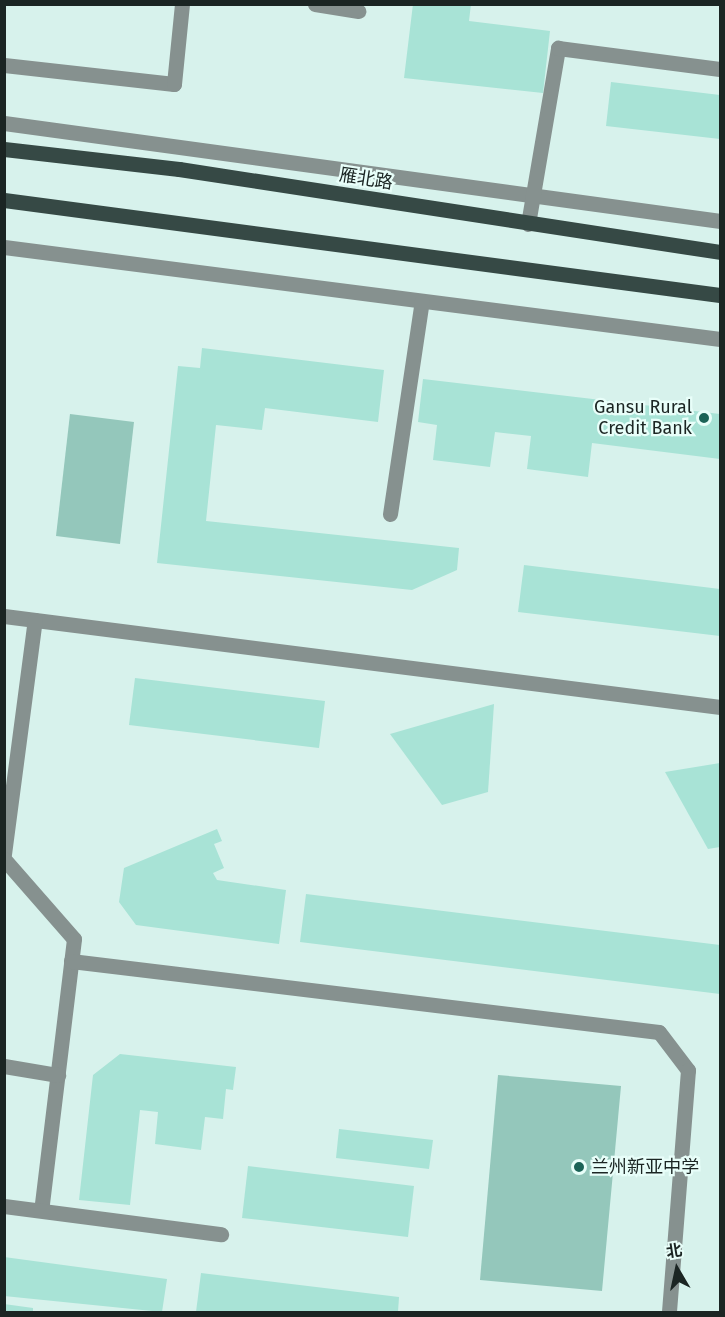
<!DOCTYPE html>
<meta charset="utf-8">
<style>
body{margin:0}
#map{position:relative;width:725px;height:1317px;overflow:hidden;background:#d7f2ec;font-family:"Fira Sans","Noto Sans SC",sans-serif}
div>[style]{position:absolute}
.green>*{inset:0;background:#94c7bb}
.building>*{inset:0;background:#a8e3d6}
.minor>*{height:15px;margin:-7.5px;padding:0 7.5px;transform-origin:7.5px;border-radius:7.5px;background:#86918f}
.major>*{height:15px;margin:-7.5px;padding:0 7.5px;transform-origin:7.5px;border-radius:7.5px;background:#364945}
.dots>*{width:16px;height:16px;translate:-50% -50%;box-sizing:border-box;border:3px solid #e8fef9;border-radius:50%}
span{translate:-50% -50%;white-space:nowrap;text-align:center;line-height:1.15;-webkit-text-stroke:4.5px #e8fef9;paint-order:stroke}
.street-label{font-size:18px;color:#1b2523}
.poi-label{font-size:18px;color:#1b2523}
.right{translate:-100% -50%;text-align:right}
.left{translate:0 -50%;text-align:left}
.frame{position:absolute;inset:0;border:6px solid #1b2523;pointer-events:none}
.north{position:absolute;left:647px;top:1239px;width:60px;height:60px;-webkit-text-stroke:4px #e8fef9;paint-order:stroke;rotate:351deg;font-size:16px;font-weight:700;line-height:24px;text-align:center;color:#1b2523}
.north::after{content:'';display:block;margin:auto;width:21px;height:27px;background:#1b2523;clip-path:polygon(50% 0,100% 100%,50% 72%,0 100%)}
</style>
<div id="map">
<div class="green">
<div style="clip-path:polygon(70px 414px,134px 422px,120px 544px,56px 536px)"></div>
<div style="clip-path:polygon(498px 1075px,621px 1086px,602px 1291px,480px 1280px)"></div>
</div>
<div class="building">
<div style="clip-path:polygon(413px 4px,471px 4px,469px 21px,550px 31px,543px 93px,404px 78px)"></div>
<div style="clip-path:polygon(611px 82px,720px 95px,720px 139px,606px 126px)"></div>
<div style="clip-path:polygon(202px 348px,384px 370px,378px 422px,265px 408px,262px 430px,216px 425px,206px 521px,459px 548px,457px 570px,412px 590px,157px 563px,178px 366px,200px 368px)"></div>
<div style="clip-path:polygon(423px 379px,720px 414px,720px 459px,592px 443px,588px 477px,527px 469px,531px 436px,495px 432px,490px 467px,433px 460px,437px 425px,418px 422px)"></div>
<div style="clip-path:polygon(524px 565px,720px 589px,720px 636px,518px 612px)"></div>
<div style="clip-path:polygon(135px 678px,325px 701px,319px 748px,129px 725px)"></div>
<div style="clip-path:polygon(494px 704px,488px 792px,442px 805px,390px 734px)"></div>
<div style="clip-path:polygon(720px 763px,720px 847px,708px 849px,665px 772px)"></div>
<div style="clip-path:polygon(217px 829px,222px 841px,214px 844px,224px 868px,213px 873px,217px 880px,286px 890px,279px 944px,136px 925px,119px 902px,124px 868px)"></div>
<div style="clip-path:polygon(306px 894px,720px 945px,720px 994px,300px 942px)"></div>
<div style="clip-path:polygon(120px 1054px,236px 1067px,233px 1090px,226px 1089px,223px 1119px,205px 1117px,201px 1150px,155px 1144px,158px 1112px,140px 1110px,130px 1205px,79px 1200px,93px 1075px)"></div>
<div style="clip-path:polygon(339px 1129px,433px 1140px,429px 1169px,336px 1158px)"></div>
<div style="clip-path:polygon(248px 1166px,414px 1186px,408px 1237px,242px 1218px)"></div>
<div style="clip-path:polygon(4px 1257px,167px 1279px,162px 1312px,4px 1296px)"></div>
<div style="clip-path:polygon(201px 1273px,399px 1297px,398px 1312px,196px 1312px)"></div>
<div style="clip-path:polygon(4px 1304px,33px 1308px,33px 1312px,4px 1312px)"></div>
</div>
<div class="minor">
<div style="left:315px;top:4px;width:44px;rotate:9.2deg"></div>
<div style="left:4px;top:65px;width:171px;rotate:6.4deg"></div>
<div style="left:174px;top:84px;width:80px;rotate:-84.3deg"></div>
<div style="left:4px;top:123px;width:723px;rotate:7.79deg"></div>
<div style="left:528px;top:224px;width:179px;rotate:-80.3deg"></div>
<div style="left:558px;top:48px;width:163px;rotate:7.4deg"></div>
<div style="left:4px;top:247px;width:722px;rotate:7.32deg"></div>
<div style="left:390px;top:514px;width:215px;rotate:-81.5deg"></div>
<div style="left:4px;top:616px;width:722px;rotate:7.24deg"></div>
<div style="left:4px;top:854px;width:236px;rotate:-82.5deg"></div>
<div style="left:4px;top:859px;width:106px;rotate:48.8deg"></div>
<div style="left:74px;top:939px;width:273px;rotate:96.9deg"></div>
<div style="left:71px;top:961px;width:592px;rotate:6.89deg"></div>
<div style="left:659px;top:1032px;width:48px;rotate:52.7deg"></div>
<div style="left:688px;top:1070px;width:243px;rotate:94.5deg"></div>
<div style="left:4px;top:1066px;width:55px;rotate:9.5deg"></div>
<div style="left:4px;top:1206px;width:219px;rotate:7.4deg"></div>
</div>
<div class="major">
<div style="left:4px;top:149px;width:176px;rotate:6.5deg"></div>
<div style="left:179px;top:169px;width:547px;rotate:8.72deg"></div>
<div style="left:4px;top:200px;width:722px;rotate:7.56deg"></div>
</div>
<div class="dots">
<div style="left:704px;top:418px;background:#1b6357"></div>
<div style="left:579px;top:1167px;background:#1b6357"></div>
</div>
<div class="street-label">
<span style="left:366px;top:179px;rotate:9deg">雁北路</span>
</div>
<div class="poi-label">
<span class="right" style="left:692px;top:418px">Gansu Rural<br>Credit Bank</span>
<span class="left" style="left:591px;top:1167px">兰州新亚中学</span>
</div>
<div class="frame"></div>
<div class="north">北</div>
</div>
